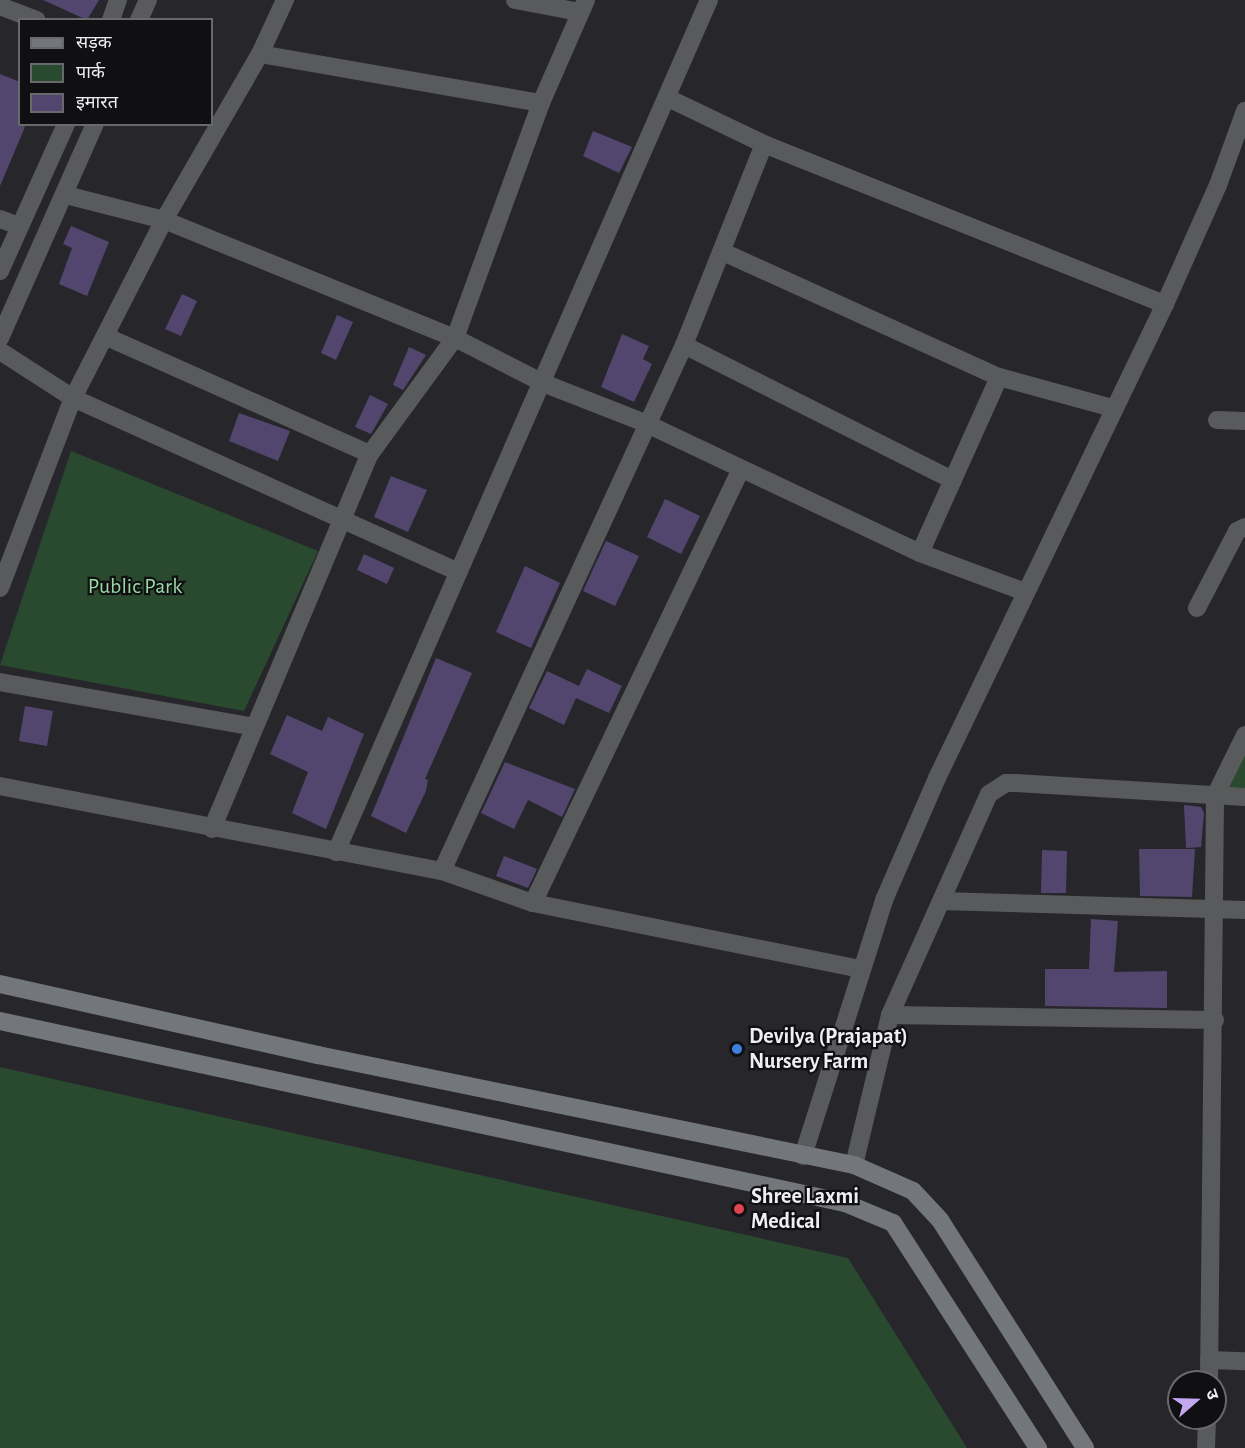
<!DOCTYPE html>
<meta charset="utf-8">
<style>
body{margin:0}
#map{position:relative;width:1245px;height:1448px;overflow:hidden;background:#27262b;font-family:"Alegreya Sans","Noto Sans Devanagari",sans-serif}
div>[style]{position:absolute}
.green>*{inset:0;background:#2a4a30}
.building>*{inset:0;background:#52466f}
.minor>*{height:18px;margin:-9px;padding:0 9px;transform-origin:9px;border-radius:9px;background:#585a5c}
.tertiary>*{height:18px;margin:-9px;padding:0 9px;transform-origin:9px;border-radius:9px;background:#585a5c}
.secondary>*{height:18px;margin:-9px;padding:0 9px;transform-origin:9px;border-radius:9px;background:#73767a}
.dots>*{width:16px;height:16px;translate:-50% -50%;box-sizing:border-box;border:3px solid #100f12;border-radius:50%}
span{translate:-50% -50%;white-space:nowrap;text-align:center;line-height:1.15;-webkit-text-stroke:4.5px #100f12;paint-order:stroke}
.park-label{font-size:22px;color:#98d9a4}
.poi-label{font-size:22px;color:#efeef2;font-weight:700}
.left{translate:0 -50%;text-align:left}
.legend{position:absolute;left:18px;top:18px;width:195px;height:108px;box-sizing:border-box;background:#100f12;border:2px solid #69686c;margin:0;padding:8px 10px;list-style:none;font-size:18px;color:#efeef2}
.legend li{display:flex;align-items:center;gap:12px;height:30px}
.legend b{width:30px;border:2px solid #69686c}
.north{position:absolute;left:1167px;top:1370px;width:60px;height:60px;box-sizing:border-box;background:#100f12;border:2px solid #69686c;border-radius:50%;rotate:70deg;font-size:16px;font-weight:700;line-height:24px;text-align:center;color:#efeef2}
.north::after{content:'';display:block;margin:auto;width:21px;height:27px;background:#c4a7f1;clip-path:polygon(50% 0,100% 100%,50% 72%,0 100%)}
</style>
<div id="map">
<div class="green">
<div style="clip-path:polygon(71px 451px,318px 551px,244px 711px,0 665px)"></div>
<div style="clip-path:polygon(1245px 754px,1245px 793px,1227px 792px)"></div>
<div style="clip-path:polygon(0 1067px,848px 1258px,967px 1448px,0 1448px)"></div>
</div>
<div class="building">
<div style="clip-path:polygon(43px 0,99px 0,87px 20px)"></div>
<div style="clip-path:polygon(0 74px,20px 82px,20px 124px,25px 127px,0 186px)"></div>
<div style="clip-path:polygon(593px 131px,632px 147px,619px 173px,583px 156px)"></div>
<div style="clip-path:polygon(71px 226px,109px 242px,87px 296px,59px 284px,72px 248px,63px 244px)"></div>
<div style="clip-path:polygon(182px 294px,197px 301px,181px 336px,165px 329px)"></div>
<div style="clip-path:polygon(337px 315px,353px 322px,336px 360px,321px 353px)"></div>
<div style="clip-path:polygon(622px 334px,649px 346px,643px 359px,652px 364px,634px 402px,601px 387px)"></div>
<div style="clip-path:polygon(409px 347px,426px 355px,403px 390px,393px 385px)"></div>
<div style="clip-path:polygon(370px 395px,388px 404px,371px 434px,355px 427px)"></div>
<div style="clip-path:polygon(239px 413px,290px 431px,278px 461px,229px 441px)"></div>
<div style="clip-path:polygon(391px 476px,427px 490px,408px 532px,374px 517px)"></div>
<div style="clip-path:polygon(665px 499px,700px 516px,681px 554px,647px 537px)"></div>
<div style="clip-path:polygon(606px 541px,639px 556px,615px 606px,583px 591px)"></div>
<div style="clip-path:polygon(364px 554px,394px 568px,387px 584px,357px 570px)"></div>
<div style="clip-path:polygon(525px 566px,560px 583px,531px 648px,496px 632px)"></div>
<div style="clip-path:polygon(436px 658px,472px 673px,425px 779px,428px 780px,426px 791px,406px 833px,371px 816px)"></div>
<div style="clip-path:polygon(587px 669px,622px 686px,609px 713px,576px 698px,564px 725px,529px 708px,547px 671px,579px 686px)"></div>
<div style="clip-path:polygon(25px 706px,53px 711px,47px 746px,19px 741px)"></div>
<div style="clip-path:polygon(287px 715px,322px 731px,328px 717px,364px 734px,326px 829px,292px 813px,308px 772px,270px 754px)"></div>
<div style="clip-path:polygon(505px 762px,575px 789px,562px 817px,528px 800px,514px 829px,481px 813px)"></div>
<div style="clip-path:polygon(1184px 805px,1201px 807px,1204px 813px,1201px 847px,1186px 848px)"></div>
<div style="clip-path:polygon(1139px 849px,1195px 849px,1192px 897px,1140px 896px)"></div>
<div style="clip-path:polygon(1042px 850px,1067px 851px,1066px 893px,1041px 893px)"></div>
<div style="clip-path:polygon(504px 856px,537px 869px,528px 888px,496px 876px)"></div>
<div style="clip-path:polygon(1091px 919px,1118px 921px,1114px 972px,1167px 971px,1167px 1008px,1045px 1006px,1045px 969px,1089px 969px)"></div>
</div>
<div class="minor">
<div style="left:515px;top:0;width:66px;rotate:10.5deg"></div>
<div style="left:0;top:6px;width:39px;rotate:21deg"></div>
<div style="left:260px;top:54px;width:285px;rotate:9.9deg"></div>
<div style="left:668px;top:98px;width:106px;rotate:25.6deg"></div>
<div style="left:764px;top:144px;width:432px;rotate:21.8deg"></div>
<div style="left:66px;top:195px;width:101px;rotate:14.3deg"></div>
<div style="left:164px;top:220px;width:314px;rotate:22.1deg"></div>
<div style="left:455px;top:338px;width:99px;rotate:27.1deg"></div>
<div style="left:543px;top:383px;width:110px;rotate:21.4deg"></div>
<div style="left:645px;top:423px;width:304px;rotate:25.3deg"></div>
<div style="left:920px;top:553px;width:112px;rotate:20.4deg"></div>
<div style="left:0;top:219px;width:20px;rotate:20deg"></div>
<div style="left:723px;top:252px;width:303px;rotate:24.4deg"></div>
<div style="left:999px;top:377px;width:117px;rotate:15.3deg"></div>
<div style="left:107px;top:337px;width:288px;rotate:24deg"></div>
<div style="left:684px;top:345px;width:301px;rotate:26.7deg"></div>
<div style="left:0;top:351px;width:87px;rotate:32.8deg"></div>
<div style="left:73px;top:398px;width:423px;rotate:24.3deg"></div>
<div style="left:1217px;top:420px;width:28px;rotate:2deg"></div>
<div style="left:920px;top:553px;width:193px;rotate:-65.8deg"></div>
<div style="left:0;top:588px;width:204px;rotate:-69deg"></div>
<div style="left:73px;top:398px;width:200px;rotate:-62.9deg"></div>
<div style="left:164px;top:220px;width:192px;rotate:-60deg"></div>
<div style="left:260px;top:54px;width:60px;rotate:-65.2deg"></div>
<div style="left:1197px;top:608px;width:87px;rotate:-62.5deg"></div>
<div style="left:1237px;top:531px;width:9px;rotate:-27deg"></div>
<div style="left:0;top:682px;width:258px;rotate:10deg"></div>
<div style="left:0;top:786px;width:450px;rotate:10.9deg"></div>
<div style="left:442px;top:871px;width:96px;rotate:19.4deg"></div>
<div style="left:533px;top:903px;width:334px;rotate:11.4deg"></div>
<div style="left:212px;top:829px;width:407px;rotate:-67.2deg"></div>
<div style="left:370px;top:454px;width:144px;rotate:-53.8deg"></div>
<div style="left:455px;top:338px;width:250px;rotate:-69.9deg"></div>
<div style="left:541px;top:103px;width:112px;rotate:-66.4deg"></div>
<div style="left:336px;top:852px;width:930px;rotate:-66.36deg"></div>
<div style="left:442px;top:871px;width:579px;rotate:-65.29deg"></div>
<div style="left:684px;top:345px;width:216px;rotate:-68.3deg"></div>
<div style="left:942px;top:901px;width:303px;rotate:1.7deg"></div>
<div style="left:533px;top:903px;width:479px;rotate:-64.4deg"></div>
<div style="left:890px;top:1015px;width:325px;rotate:0.9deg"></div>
<div style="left:803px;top:1156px;width:269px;rotate:-72.4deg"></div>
<div style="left:884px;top:900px;width:133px;rotate:-66.5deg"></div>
<div style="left:937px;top:778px;width:526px;rotate:-64.31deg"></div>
<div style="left:1165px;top:304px;width:130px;rotate:-66deg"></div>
<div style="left:1218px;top:185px;width:79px;rotate:-70deg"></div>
<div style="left:854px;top:1165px;width:154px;rotate:-76.5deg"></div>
<div style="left:890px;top:1015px;width:242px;rotate:-65.9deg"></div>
<div style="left:989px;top:794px;width:20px;rotate:-33deg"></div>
<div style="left:1006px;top:783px;width:9px"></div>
<div style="left:1015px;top:783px;width:230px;rotate:3.5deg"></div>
<div style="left:1209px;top:1360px;width:36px;rotate:2deg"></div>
<div style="left:1209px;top:1382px;width:586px;rotate:-89.41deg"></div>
<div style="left:1215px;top:796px;width:68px;rotate:-63.8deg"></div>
<div style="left:1206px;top:1448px;width:30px;rotate:-88deg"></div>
</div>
<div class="tertiary">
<div style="left:111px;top:20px;width:21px;rotate:-71deg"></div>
<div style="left:139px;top:20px;width:22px;rotate:-66deg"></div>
<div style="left:0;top:271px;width:161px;rotate:-65.8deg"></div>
<div style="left:0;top:338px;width:234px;rotate:-66.1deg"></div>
</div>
<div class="secondary">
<div style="left:0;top:984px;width:326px;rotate:12.6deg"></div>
<div style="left:318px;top:1055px;width:547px;rotate:11.6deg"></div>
<div style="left:854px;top:1165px;width:64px;rotate:23.8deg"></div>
<div style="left:913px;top:1191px;width:40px;rotate:47deg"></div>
<div style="left:940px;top:1220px;width:270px;rotate:57.5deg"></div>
<div style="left:0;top:1021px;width:864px;rotate:12.15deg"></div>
<div style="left:845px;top:1203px;width:52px;rotate:22.6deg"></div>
<div style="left:893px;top:1223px;width:268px;rotate:57.2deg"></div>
</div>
<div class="dots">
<div style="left:737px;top:1049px;background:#3f7fe0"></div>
<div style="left:739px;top:1209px;background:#e0444e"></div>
</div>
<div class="park-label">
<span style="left:135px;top:587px">Public Park</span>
</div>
<div class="poi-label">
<span class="left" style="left:749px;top:1049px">Devilya (Prajapat)<br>Nursery Farm</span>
<span class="left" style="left:751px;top:1209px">Shree Laxmi<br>Medical</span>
</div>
<ul class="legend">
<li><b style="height:8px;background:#73767a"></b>सड़क</li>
<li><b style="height:16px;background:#2a4a30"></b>पार्क</li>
<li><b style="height:16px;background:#52466f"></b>इमारत</li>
</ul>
<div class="north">उ</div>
</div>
